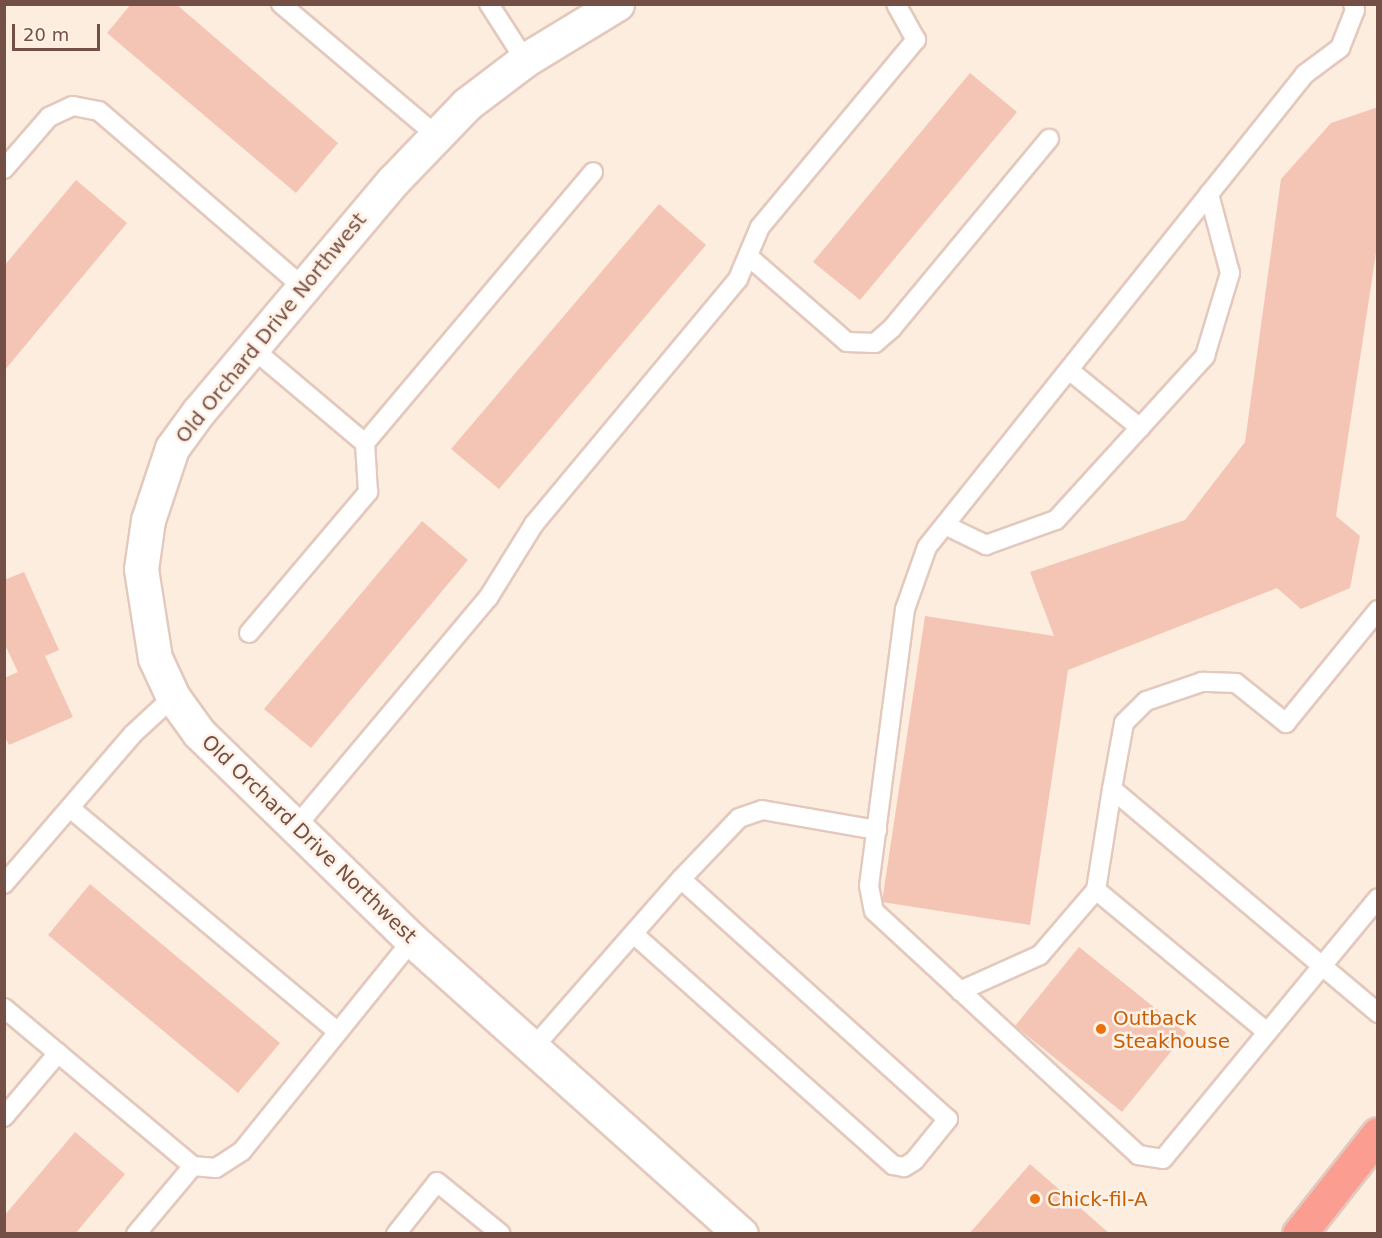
<!DOCTYPE html>
<style>
body{margin:0}
#map{position:relative;width:1382px;height:1238px;overflow:hidden;background:#fdedde;font-family:"DejaVu Sans",sans-serif}
div>[style]{position:absolute}
.building>*{inset:0;background:#f4c5b4}
.roads{filter:drop-shadow(2px 0 #e3c9bd) drop-shadow(-2px 0 #e3c9bd) drop-shadow(0 2px #e3c9bd) drop-shadow(0 -2px #e3c9bd)}
.lane>*{height:18px;margin:-9px;padding:0 9px;transform-origin:9px;border-radius:9px;background:#fff}
.secondary>*{height:33px;margin:-16.5px;padding:0 16.5px;transform-origin:16.5px;border-radius:16.5px;background:#fff}
.highway>*{height:33px;margin:-16.5px;padding:0 16.5px;transform-origin:16.5px;border-radius:16.5px;background:#fb9e91}
.dots>*{width:16px;height:16px;translate:-50% -50%;box-sizing:border-box;border:3px solid #fff1e5;border-radius:50%}
span{translate:-50% -50%;white-space:nowrap;text-align:center;line-height:1.15;-webkit-text-stroke:5px #fff1e5;paint-order:stroke}
.street-label{font-size:20px;color:#744f45}
.food-label{font-size:20px;color:#c56008}
.left{translate:0 -50%;text-align:left}
.frame{position:absolute;inset:0;border:6px solid #744f45;pointer-events:none}
.scale{position:absolute;left:12px;top:24px;width:88px;height:27px;box-sizing:border-box;border:3px solid #744f45;border-top:0;padding-left:8px;font-size:18px;line-height:21px;white-space:nowrap;color:#744f45;-webkit-text-stroke:4px #fff1e5;paint-order:stroke}
</style>
<div id="map">
<div class="building">
<div style="clip-path:polygon(131px 4px,176px 4px,338px 143px,296px 193px,107px 33px)"></div>
<div style="clip-path:polygon(970px 73px,1017px 112px,860px 300px,813px 262px)"></div>
<div style="clip-path:polygon(1378px 107px,1378px 240px,1336px 516px,1360px 536px,1350px 588px,1301px 609px,1277px 588px,1068px 670px,1030px 925px,882px 902px,925px 616px,1054px 636px,1030px 572px,1185px 520px,1245px 442px,1281px 179px,1331px 123px)"></div>
<div style="clip-path:polygon(76px 180px,127px 223px,4px 371px,4px 266px)"></div>
<div style="clip-path:polygon(659px 204px,706px 245px,499px 489px,451px 449px)"></div>
<div style="clip-path:polygon(422px 521px,468px 560px,311px 748px,264px 709px)"></div>
<div style="clip-path:polygon(24px 572px,59px 650px,45px 656px,73px 717px,9px 745px,4px 735px,4px 678px,18px 672px,4px 643px,4px 580px)"></div>
<div style="clip-path:polygon(90px 884px,280px 1043px,238px 1093px,48px 935px)"></div>
<div style="clip-path:polygon(1079px 947px,1186px 1033px,1122px 1112px,1015px 1026px)"></div>
<div style="clip-path:polygon(75px 1132px,125px 1174px,75px 1234px,4px 1234px,4px 1216px)"></div>
<div style="clip-path:polygon(1030px 1164px,1110px 1234px,969px 1234px)"></div>
</div>
<div class="roads">
<div class="lane">
<div style="left:281px;top:4px;width:203px;rotate:40.2deg"></div>
<div style="left:489px;top:4px;width:67px;rotate:57.3deg"></div>
<div style="left:1353px;top:4px;width:6px;rotate:72deg"></div>
<div style="left:1355px;top:10px;width:41px;rotate:111.5deg"></div>
<div style="left:1340px;top:48px;width:44px;rotate:143.4deg"></div>
<div style="left:1305px;top:74px;width:605px;rotate:128.63deg"></div>
<div style="left:927px;top:547px;width:66px;rotate:109.5deg"></div>
<div style="left:905px;top:609px;width:279px;rotate:97.4deg"></div>
<div style="left:869px;top:886px;width:25px;rotate:79deg"></div>
<div style="left:874px;top:911px;width:359px;rotate:42.7deg"></div>
<div style="left:1138px;top:1155px;width:25px;rotate:9deg"></div>
<div style="left:1163px;top:1159px;width:338px;rotate:-50.5deg"></div>
<div style="left:4px;top:169px;width:69px;rotate:-49.1deg"></div>
<div style="left:49px;top:117px;width:26px;rotate:-25deg"></div>
<div style="left:73px;top:106px;width:26px;rotate:11deg"></div>
<div style="left:99px;top:111px;width:269px;rotate:40.8deg"></div>
<div style="left:748px;top:256px;width:131px;rotate:41deg"></div>
<div style="left:847px;top:342px;width:28px;rotate:2deg"></div>
<div style="left:875px;top:343px;width:23px;rotate:-41deg"></div>
<div style="left:892px;top:328px;width:246px;rotate:-50.3deg"></div>
<div style="left:252px;top:348px;width:148px;rotate:40.1deg"></div>
<div style="left:365px;top:443px;width:354px;rotate:-49.9deg"></div>
<div style="left:1069px;top:370px;width:92px;rotate:39.2deg"></div>
<div style="left:945px;top:525px;width:46px;rotate:26deg"></div>
<div style="left:986px;top:545px;width:74px;rotate:-19.7deg"></div>
<div style="left:1056px;top:520px;width:222px;rotate:-47.7deg"></div>
<div style="left:1205px;top:356px;width:87px;rotate:-73.2deg"></div>
<div style="left:1230px;top:273px;width:82px;rotate:-104.9deg"></div>
<div style="left:1378px;top:610px;width:146px;rotate:129.2deg"></div>
<div style="left:1286px;top:723px;width:64px;rotate:-141.3deg"></div>
<div style="left:1236px;top:683px;width:34px;rotate:-178deg"></div>
<div style="left:1202px;top:682px;width:59px;rotate:161.3deg"></div>
<div style="left:1146px;top:701px;width:31px;rotate:135deg"></div>
<div style="left:1124px;top:723px;width:67px;rotate:100.3deg"></div>
<div style="left:1112px;top:789px;width:348px;rotate:40.1deg"></div>
<div style="left:249px;top:633px;width:185px;rotate:-49.8deg"></div>
<div style="left:368px;top:492px;width:49px;rotate:-93.5deg"></div>
<div style="left:1112px;top:789px;width:102px;rotate:99deg"></div>
<div style="left:1096px;top:890px;width:222px;rotate:39.7deg"></div>
<div style="left:70px;top:808px;width:349px;rotate:39.9deg"></div>
<div style="left:294px;top:829px;width:302px;rotate:-50deg"></div>
<div style="left:488px;top:598px;width:87px;rotate:-58.1deg"></div>
<div style="left:534px;top:524px;width:319px;rotate:-50.2deg"></div>
<div style="left:738px;top:279px;width:56px;rotate:-67.1deg"></div>
<div style="left:760px;top:227px;width:244px;rotate:-50.2deg"></div>
<div style="left:916px;top:40px;width:41px;rotate:-119.1deg"></div>
<div style="left:681px;top:879px;width:84px;rotate:-46.4deg"></div>
<div style="left:739px;top:818px;width:24px;rotate:-19deg"></div>
<div style="left:762px;top:810px;width:117px;rotate:9.9deg"></div>
<div style="left:4px;top:884px;width:198px;rotate:-49.3deg"></div>
<div style="left:133px;top:734px;width:54px;rotate:-42.8deg"></div>
<div style="left:960px;top:991px;width:88px;rotate:-24.2deg"></div>
<div style="left:1040px;top:955px;width:86px;rotate:-49.3deg"></div>
<div style="left:4px;top:1008px;width:246px;rotate:39.9deg"></div>
<div style="left:193px;top:1166px;width:23px;rotate:5deg"></div>
<div style="left:216px;top:1168px;width:31px;rotate:-33deg"></div>
<div style="left:242px;top:1151px;width:271px;rotate:-51.1deg"></div>
<div style="left:533px;top:1048px;width:225px;rotate:-48.8deg"></div>
<div style="left:681px;top:879px;width:359px;rotate:42deg"></div>
<div style="left:948px;top:1119px;width:54px;rotate:129deg"></div>
<div style="left:914px;top:1161px;width:12px;rotate:149deg"></div>
<div style="left:904px;top:1167px;width:11px;rotate:-170deg"></div>
<div style="left:893px;top:1165px;width:347px;rotate:-138.3deg"></div>
<div style="left:4px;top:1117px;width:84px;rotate:-49.8deg"></div>
<div style="left:136px;top:1234px;width:89px;rotate:-50deg"></div>
<div style="left:396px;top:1234px;width:66px;rotate:-51.7deg"></div>
<div style="left:437px;top:1182px;width:82px;rotate:39.1deg"></div>
</div>
<div class="secondary">
<div style="left:617px;top:4px;width:108px;rotate:148.7deg"></div>
<div style="left:525px;top:60px;width:73px;rotate:142.8deg"></div>
<div style="left:467px;top:104px;width:108px;rotate:133.9deg"></div>
<div style="left:392px;top:182px;width:299px;rotate:130.1deg"></div>
<div style="left:199px;top:411px;width:46px;rotate:126.1deg"></div>
<div style="left:172px;top:448px;width:76px;rotate:108.4deg"></div>
<div style="left:148px;top:520px;width:49px;rotate:98.1deg"></div>
<div style="left:141px;top:569px;width:90px;rotate:81.1deg"></div>
<div style="left:155px;top:658px;width:43px;rotate:65.2deg"></div>
<div style="left:173px;top:697px;width:44px;rotate:54.2deg"></div>
<div style="left:199px;top:733px;width:297px;rotate:44.2deg"></div>
<div style="left:412px;top:940px;width:441px;rotate:41.8deg"></div>
</div>
<div class="highway">
<div style="left:1299px;top:1234px;width:127px;rotate:-51.7deg"></div>
</div>
</div>
<div class="dots">
<div style="left:1101px;top:1029px;background:#e8710a"></div>
<div style="left:1035px;top:1199px;background:#e8710a"></div>
</div>
<div class="street-label">
<span style="left:271px;top:328px;rotate:-51deg">Old Orchard Drive Northwest</span>
<span style="left:309px;top:839px;rotate:44deg">Old Orchard Drive Northwest</span>
</div>
<div class="food-label">
<span class="left" style="left:1113px;top:1030px">Outback<br>Steakhouse</span>
<span class="left" style="left:1047px;top:1199px">Chick-fil-A</span>
</div>
<div class="frame"></div>
<div class="scale">20 m</div>
</div>
